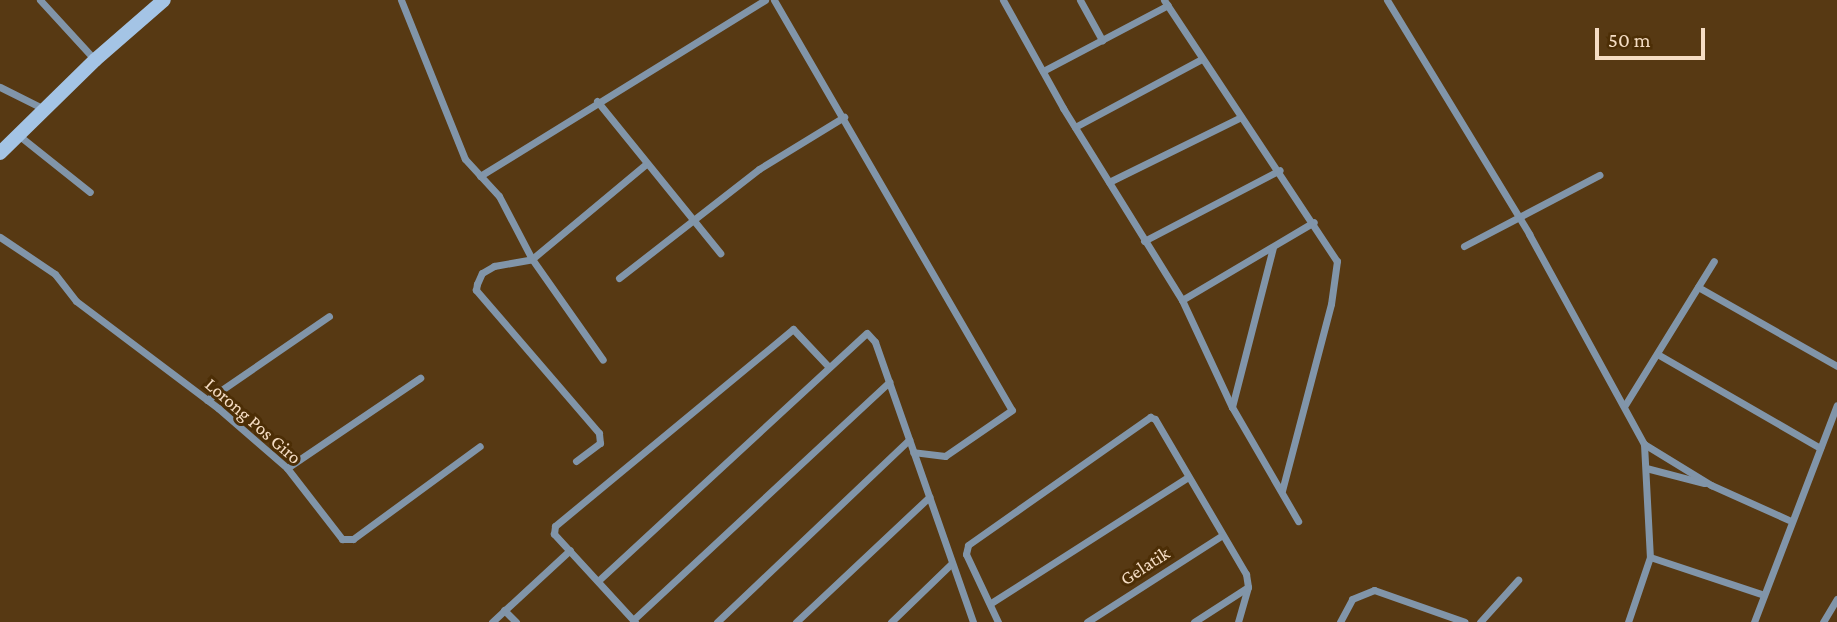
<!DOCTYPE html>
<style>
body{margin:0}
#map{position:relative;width:1837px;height:622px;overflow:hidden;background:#573913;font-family:"Crimson Pro",serif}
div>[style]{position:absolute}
.street>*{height:7px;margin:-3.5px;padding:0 3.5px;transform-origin:3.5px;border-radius:3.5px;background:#8195a9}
.secondary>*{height:14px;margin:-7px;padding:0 7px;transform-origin:7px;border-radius:7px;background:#a4c4e5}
span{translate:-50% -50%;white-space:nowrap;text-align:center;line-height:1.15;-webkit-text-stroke:6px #4c2e06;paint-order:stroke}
.street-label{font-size:19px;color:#f5ddc4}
.scale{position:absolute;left:1595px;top:28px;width:110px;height:32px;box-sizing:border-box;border:4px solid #f5ddc4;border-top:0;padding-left:9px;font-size:21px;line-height:24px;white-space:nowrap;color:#f5ddc4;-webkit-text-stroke:5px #4c2e06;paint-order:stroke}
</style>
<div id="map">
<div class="street">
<div style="left:40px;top:0;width:81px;rotate:47.5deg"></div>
<div style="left:401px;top:0;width:171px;rotate:68.1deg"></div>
<div style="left:465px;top:159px;width:50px;rotate:47.4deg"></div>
<div style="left:499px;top:196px;width:71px;rotate:62.4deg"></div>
<div style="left:532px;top:259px;width:123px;rotate:54.9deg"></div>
<div style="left:774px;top:0;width:474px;rotate:59.9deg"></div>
<div style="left:1012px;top:410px;width:81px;rotate:145.5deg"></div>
<div style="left:945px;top:456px;width:32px;rotate:-173deg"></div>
<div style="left:1003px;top:0;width:124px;rotate:60.9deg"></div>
<div style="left:1063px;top:108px;width:226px;rotate:58.2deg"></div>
<div style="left:1182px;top:300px;width:118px;rotate:65deg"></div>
<div style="left:1232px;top:407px;width:132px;rotate:59.9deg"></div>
<div style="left:1080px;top:0;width:46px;rotate:61.2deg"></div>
<div style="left:1164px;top:0;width:313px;rotate:56.5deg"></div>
<div style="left:1337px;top:261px;width:43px;rotate:97.9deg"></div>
<div style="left:1331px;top:304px;width:193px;rotate:104.7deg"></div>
<div style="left:1387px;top:0;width:274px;rotate:58.7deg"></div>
<div style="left:1529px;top:234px;width:239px;rotate:61.3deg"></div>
<div style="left:1644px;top:444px;width:113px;rotate:87deg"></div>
<div style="left:1650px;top:557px;width:69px;rotate:108.7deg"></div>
<div style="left:1043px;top:71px;width:141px;rotate:-27.8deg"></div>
<div style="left:0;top:87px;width:49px;rotate:26.6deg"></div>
<div style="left:597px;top:101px;width:196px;rotate:51deg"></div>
<div style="left:1075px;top:127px;width:144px;rotate:-28.2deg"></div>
<div style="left:17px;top:134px;width:93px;rotate:38.5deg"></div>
<div style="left:480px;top:176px;width:335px;rotate:-31.7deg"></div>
<div style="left:1109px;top:182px;width:147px;rotate:-26.2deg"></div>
<div style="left:0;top:237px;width:66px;rotate:33.9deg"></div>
<div style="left:55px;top:274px;width:34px;rotate:52deg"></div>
<div style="left:76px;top:301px;width:178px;rotate:37deg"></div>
<div style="left:218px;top:408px;width:91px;rotate:41deg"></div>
<div style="left:287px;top:468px;width:90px;rotate:52.2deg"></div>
<div style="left:342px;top:539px;width:11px"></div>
<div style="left:353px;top:539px;width:157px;rotate:-36.2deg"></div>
<div style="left:1144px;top:241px;width:153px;rotate:-27.6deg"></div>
<div style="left:1464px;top:246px;width:153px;rotate:-27.7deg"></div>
<div style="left:619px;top:278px;width:177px;rotate:-37.9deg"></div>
<div style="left:759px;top:169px;width:100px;rotate:-31.5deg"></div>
<div style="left:1698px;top:287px;width:160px;rotate:29.6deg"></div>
<div style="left:1182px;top:300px;width:153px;rotate:-30.6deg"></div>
<div style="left:1659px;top:355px;width:186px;rotate:30deg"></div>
<div style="left:207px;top:400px;width:148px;rotate:-34.5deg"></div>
<div style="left:1625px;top:405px;width:169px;rotate:-58.3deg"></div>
<div style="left:1232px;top:407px;width:165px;rotate:-75.6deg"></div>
<div style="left:1644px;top:444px;width:79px;rotate:31.5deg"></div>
<div style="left:1711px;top:485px;width:85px;rotate:24.2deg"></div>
<div style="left:576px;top:461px;width:30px;rotate:-37deg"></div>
<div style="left:600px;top:443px;width:10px;rotate:-96deg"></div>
<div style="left:599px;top:433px;width:189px;rotate:-130.7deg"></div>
<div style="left:476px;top:290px;width:6px;rotate:-81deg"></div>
<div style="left:477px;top:284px;width:12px;rotate:-66deg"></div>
<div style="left:482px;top:273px;width:14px;rotate:-30deg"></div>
<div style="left:494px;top:266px;width:39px;rotate:-10deg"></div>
<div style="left:532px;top:259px;width:148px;rotate:-39.8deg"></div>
<div style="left:287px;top:468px;width:161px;rotate:-34.1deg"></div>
<div style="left:1646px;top:468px;width:60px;rotate:14.5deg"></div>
<div style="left:1650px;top:557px;width:120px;rotate:18.4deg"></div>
<div style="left:599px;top:580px;width:364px;rotate:-42.7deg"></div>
<div style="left:867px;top:333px;width:12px;rotate:48deg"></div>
<div style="left:875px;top:342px;width:297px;rotate:70.7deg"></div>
<div style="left:991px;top:603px;width:234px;rotate:-32.6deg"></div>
<div style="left:504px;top:610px;width:17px;rotate:45deg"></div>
<div style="left:633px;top:620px;width:350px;rotate:-42.9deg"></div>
<div style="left:492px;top:622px;width:106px;rotate:-42.7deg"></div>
<div style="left:635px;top:622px;width:120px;rotate:-132.6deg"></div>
<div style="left:554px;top:534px;width:8px;rotate:-83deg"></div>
<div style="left:555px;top:526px;width:309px;rotate:-39.6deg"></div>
<div style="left:793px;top:329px;width:51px;rotate:46.6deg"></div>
<div style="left:717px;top:622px;width:265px;rotate:-43.5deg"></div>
<div style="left:796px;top:622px;width:183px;rotate:-43.2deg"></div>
<div style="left:891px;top:622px;width:83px;rotate:-44deg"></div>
<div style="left:998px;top:622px;width:75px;rotate:-115.2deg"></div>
<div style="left:966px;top:554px;width:9px;rotate:-77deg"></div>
<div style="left:968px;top:545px;width:223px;rotate:-35.1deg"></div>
<div style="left:1150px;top:417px;width:5px;rotate:22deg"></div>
<div style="left:1155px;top:419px;width:180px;rotate:59.6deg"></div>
<div style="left:1246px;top:574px;width:13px;rotate:81deg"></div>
<div style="left:1248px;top:587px;width:36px;rotate:106deg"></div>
<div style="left:1087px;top:622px;width:159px;rotate:-32.7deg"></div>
<div style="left:1194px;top:622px;width:64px;rotate:-32.9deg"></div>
<div style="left:1340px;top:622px;width:26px;rotate:-62deg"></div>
<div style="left:1352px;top:599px;width:24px;rotate:-22deg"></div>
<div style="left:1374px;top:590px;width:96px;rotate:19.4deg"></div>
<div style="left:1480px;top:622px;width:57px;rotate:-47.9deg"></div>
<div style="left:1754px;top:622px;width:232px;rotate:-69.1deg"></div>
<div style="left:1823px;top:622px;width:27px;rotate:-59deg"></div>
</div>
<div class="secondary">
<div style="left:0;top:153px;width:133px;rotate:-44.4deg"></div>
<div style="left:95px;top:60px;width:91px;rotate:-41deg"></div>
</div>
<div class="street-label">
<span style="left:253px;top:421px;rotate:41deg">Lorong Pos Giro</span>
<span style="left:1145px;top:566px;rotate:-33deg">Gelatik</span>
</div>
<div class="scale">50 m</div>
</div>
